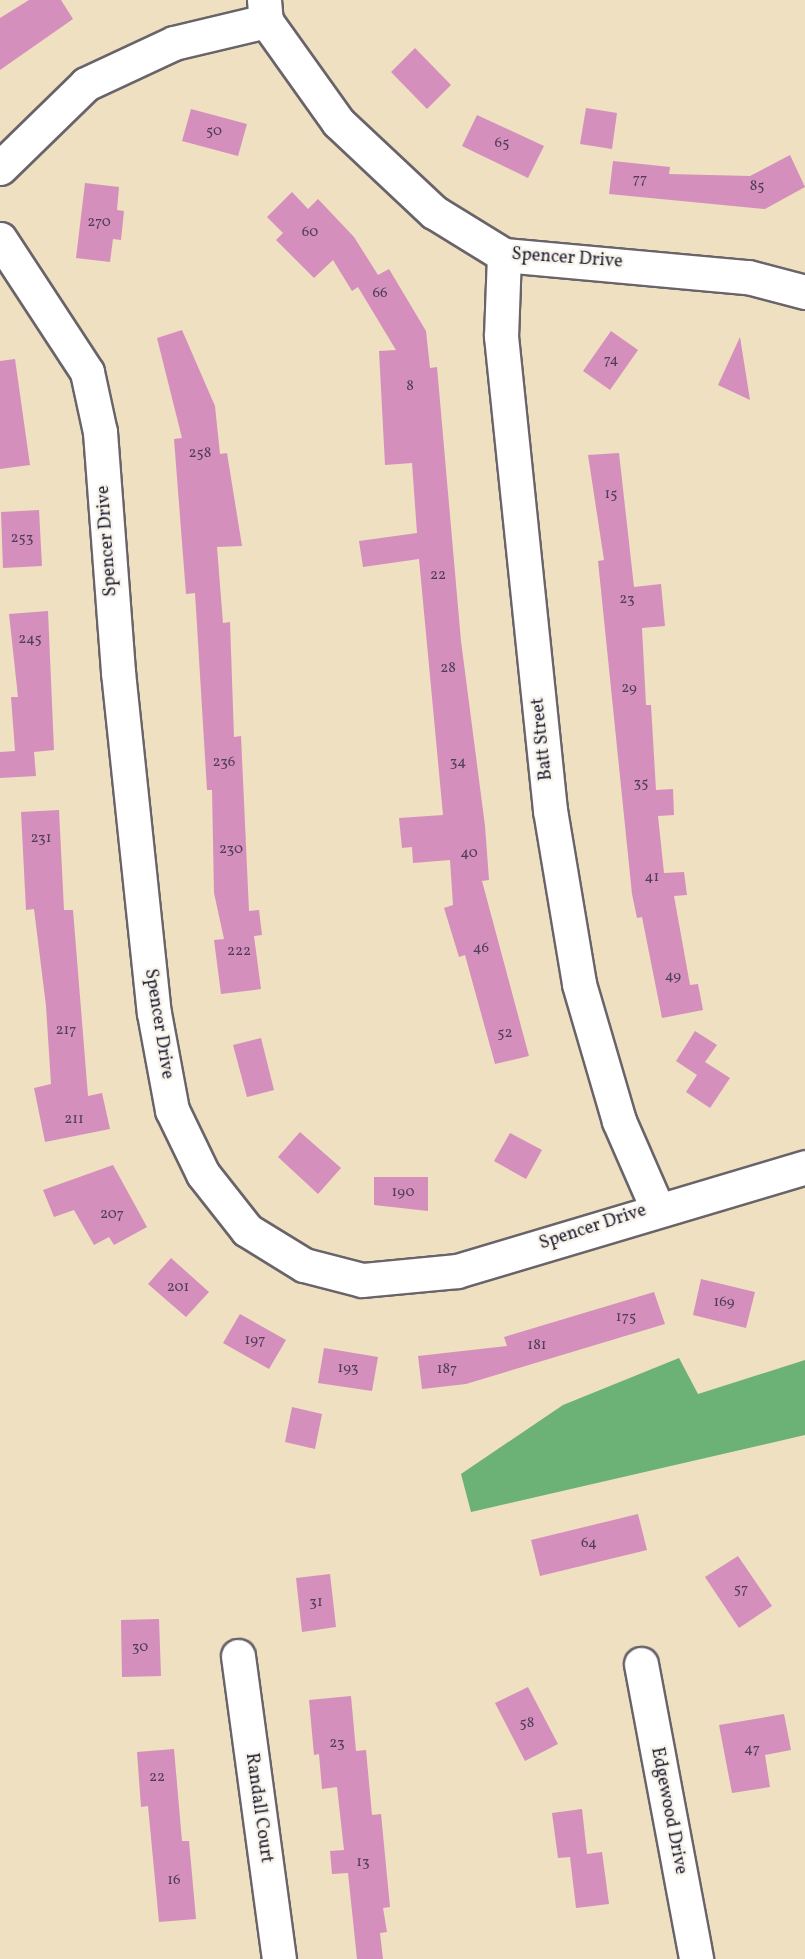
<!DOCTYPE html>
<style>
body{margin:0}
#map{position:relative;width:805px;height:1959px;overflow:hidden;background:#eee0c0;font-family:Vollkorn,serif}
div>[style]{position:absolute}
.forest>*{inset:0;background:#6cb176}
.building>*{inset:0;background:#d58fbc}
.roads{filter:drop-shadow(2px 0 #69646a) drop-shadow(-2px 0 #69646a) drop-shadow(0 2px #69646a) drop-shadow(0 -2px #69646a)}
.minor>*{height:33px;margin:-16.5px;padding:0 16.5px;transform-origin:16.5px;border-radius:16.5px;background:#fff}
span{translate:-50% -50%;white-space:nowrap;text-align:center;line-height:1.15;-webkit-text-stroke:4.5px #f7f3e8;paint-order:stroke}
.number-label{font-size:15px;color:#4f3d5b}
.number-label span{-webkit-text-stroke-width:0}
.street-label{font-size:18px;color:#22223b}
</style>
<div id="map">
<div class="forest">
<div style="clip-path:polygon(679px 1358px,698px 1394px,805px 1360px,805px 1435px,471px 1512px,461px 1474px,563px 1405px)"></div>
</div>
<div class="building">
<div style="clip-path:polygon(29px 0,61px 0,73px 19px,0 70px,0 18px)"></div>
<div style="clip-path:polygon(415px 48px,451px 85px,427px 109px,391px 72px)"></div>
<div style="clip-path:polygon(586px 108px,617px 113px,612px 149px,580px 144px)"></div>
<div style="clip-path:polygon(191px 109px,247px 124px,238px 156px,182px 141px)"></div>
<div style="clip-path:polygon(477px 115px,544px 146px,528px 178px,462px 146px)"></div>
<div style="clip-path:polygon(790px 155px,805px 187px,765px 209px,609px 194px,613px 161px,670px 167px,669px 174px,750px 176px)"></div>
<div style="clip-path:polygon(85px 183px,119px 187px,117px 210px,124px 211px,121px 240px,113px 239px,110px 262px,76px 258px)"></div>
<div style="clip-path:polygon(292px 192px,308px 209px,318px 199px,354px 237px,378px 275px,389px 269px,426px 331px,430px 368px,437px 367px,461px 641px,485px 826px,489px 880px,482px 881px,529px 1056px,495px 1064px,465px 955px,459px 957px,444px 908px,453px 905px,450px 860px,413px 863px,412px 847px,402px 848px,399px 818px,443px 815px,419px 559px,363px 567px,359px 541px,417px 533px,412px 463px,385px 465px,379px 351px,396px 350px,358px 287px,352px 291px,333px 260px,314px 278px,276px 240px,283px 233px,267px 217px)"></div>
<div style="clip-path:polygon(182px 330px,215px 406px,220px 454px,227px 453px,242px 546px,217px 547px,223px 623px,230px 622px,234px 737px,241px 736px,249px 911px,259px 910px,262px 935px,254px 936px,261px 989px,221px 994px,214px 940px,224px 939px,214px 893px,212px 790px,207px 790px,195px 593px,186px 594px,174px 439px,182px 438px,157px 338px)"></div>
<div style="clip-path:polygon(611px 331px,638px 350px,610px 390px,583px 371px)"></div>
<div style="clip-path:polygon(740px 337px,750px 400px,718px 385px)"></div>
<div style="clip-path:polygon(15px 359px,30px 465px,0 469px,0 361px)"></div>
<div style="clip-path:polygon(619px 453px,634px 587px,661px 584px,665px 626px,642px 628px,646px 705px,651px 705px,656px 790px,673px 789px,674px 815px,658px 816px,664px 873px,684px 872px,687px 895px,674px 896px,690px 985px,698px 984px,703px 1010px,662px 1018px,642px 917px,637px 918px,632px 894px,598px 561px,604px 560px,588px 455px)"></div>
<div style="clip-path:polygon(39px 510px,42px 566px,3px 568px,1px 512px)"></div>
<div style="clip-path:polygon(48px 611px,54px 750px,34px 752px,36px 776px,0 778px,0 752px,15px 751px,11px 697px,18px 697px,9px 614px)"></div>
<div style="clip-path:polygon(59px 810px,64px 910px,73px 910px,88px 1096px,102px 1093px,110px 1129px,45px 1142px,34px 1088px,51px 1084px,46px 1006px,34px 909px,26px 910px,21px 812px)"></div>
<div style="clip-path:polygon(695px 1031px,717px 1045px,705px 1062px,730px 1078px,710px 1108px,686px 1092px,697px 1075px,676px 1061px)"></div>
<div style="clip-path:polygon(261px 1038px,274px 1090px,247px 1097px,233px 1045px)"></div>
<div style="clip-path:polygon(300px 1132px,341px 1168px,318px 1194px,278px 1157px)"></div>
<div style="clip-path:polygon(510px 1133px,542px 1150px,526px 1179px,494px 1161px)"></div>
<div style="clip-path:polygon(113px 1165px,147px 1227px,114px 1245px,109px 1237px,94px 1245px,74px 1210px,54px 1217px,43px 1190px)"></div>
<div style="clip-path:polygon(374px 1177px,428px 1177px,428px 1211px,374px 1205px)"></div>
<div style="clip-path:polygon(171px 1258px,209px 1292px,186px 1317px,148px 1284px)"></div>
<div style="clip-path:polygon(701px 1279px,755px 1292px,746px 1328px,693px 1315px)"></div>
<div style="clip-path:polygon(654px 1292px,665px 1324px,466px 1384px,422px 1389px,418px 1356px,507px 1346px,504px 1337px)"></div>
<div style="clip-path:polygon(240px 1314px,286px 1340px,269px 1369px,223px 1343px)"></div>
<div style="clip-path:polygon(324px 1348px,378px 1357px,372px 1391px,318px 1383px)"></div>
<div style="clip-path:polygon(292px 1407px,322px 1414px,315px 1449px,285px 1442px)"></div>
<div style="clip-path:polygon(638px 1514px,647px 1550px,540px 1576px,531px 1540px)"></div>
<div style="clip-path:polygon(738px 1556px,772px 1606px,739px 1628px,705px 1577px)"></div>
<div style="clip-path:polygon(330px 1574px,336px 1627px,302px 1632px,296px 1578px)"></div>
<div style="clip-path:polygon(159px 1619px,161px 1676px,122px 1677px,121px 1620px)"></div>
<div style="clip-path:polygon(528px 1687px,558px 1744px,525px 1761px,495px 1703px)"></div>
<div style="clip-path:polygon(351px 1696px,356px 1751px,366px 1750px,372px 1815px,381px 1814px,390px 1907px,383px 1908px,387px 1932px,380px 1933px,383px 1959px,357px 1959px,348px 1873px,332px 1874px,330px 1851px,344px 1850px,337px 1787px,322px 1789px,319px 1754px,314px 1755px,309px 1700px)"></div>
<div style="clip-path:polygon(784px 1714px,791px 1750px,765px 1755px,770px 1787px,732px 1793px,719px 1725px)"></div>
<div style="clip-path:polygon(174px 1749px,182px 1841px,189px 1841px,196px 1919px,159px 1922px,148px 1806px,141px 1807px,137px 1752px)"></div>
<div style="clip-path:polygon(582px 1809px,587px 1854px,602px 1852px,609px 1904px,576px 1908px,570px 1857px,558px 1858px,552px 1813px)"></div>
</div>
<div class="roads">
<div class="minor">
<div style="left:264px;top:0;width:21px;rotate:85deg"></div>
<div style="left:266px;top:21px;width:124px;rotate:54.5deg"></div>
<div style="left:338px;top:122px;width:132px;rotate:43.2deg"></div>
<div style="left:434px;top:212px;width:82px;rotate:31.6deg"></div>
<div style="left:504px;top:255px;width:245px;rotate:5.2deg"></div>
<div style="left:748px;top:277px;width:59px;rotate:14.7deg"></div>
<div style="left:0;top:168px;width:120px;rotate:-44.3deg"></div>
<div style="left:86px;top:84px;width:97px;rotate:-25deg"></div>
<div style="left:174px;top:43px;width:95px;rotate:-13.4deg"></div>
<div style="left:0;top:239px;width:159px;rotate:56.8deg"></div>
<div style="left:87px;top:372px;width:61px;rotate:77.8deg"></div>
<div style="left:100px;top:432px;width:241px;rotate:85.7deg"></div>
<div style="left:118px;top:672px;width:343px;rotate:84deg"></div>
<div style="left:154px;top:1013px;width:99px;rotate:79.5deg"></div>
<div style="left:172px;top:1110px;width:71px;rotate:64.2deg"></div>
<div style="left:203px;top:1174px;width:71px;rotate:51.8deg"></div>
<div style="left:247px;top:1230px;width:67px;rotate:31.6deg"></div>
<div style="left:304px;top:1265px;width:60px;rotate:14.5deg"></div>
<div style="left:362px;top:1280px;width:95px;rotate:-5.4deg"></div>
<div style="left:457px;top:1271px;width:363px;rotate:-16.6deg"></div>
<div style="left:504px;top:255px;width:81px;rotate:92.1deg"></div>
<div style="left:501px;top:336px;width:477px;rotate:84.1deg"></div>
<div style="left:550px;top:810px;width:176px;rotate:80.5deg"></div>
<div style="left:579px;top:984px;width:143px;rotate:73.7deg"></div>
<div style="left:619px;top:1121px;width:95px;rotate:66.4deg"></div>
<div style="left:238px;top:1656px;width:306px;rotate:82.3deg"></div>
<div style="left:641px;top:1664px;width:300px;rotate:79.4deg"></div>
</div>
</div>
<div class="number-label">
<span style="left:214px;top:132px">50</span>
<span style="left:502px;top:144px">65</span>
<span style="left:640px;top:180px">77</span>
<span style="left:757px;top:187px">85</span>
<span style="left:99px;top:223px">270</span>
<span style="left:310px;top:233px">60</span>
<span style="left:380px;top:294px">66</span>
<span style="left:611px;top:361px">74</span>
<span style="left:410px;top:387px">8</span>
<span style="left:200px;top:454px">258</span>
<span style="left:611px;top:495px">15</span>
<span style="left:22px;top:539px">253</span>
<span style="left:438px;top:576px">22</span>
<span style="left:627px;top:600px">23</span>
<span style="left:30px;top:640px">245</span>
<span style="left:448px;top:669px">28</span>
<span style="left:629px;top:689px">29</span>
<span style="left:224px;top:763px">236</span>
<span style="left:458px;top:763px">34</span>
<span style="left:641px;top:784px">35</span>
<span style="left:41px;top:839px">231</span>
<span style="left:231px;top:850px">230</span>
<span style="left:469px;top:854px">40</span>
<span style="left:652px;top:878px">41</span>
<span style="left:481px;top:949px">46</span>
<span style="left:239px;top:952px">222</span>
<span style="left:673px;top:977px">49</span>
<span style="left:66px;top:1031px">217</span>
<span style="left:505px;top:1034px">52</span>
<span style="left:74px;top:1120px">211</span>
<span style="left:403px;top:1193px">190</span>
<span style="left:112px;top:1215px">207</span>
<span style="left:178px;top:1288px">201</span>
<span style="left:724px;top:1303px">169</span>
<span style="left:626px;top:1318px">175</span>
<span style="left:255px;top:1341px">197</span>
<span style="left:537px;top:1346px">181</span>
<span style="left:348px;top:1369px">193</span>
<span style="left:447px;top:1370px">187</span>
<span style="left:589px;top:1544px">64</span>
<span style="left:741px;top:1590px">57</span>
<span style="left:316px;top:1603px">31</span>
<span style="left:140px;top:1648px">30</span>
<span style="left:527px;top:1724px">58</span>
<span style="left:337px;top:1744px">23</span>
<span style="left:752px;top:1750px">47</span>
<span style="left:157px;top:1778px">22</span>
<span style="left:363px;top:1863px">13</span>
<span style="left:174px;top:1881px">16</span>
</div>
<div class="street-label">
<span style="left:567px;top:259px;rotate:4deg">Spencer Drive</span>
<span style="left:108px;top:541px;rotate:-94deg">Spencer Drive</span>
<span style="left:543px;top:739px;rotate:-96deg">Batt Street</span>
<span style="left:158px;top:1024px;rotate:81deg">Spencer Drive</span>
<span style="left:593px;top:1228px;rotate:-18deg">Spencer Drive</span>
<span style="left:258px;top:1808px;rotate:82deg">Randall Court</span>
<span style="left:668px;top:1811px;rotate:79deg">Edgewood Drive</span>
</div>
</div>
